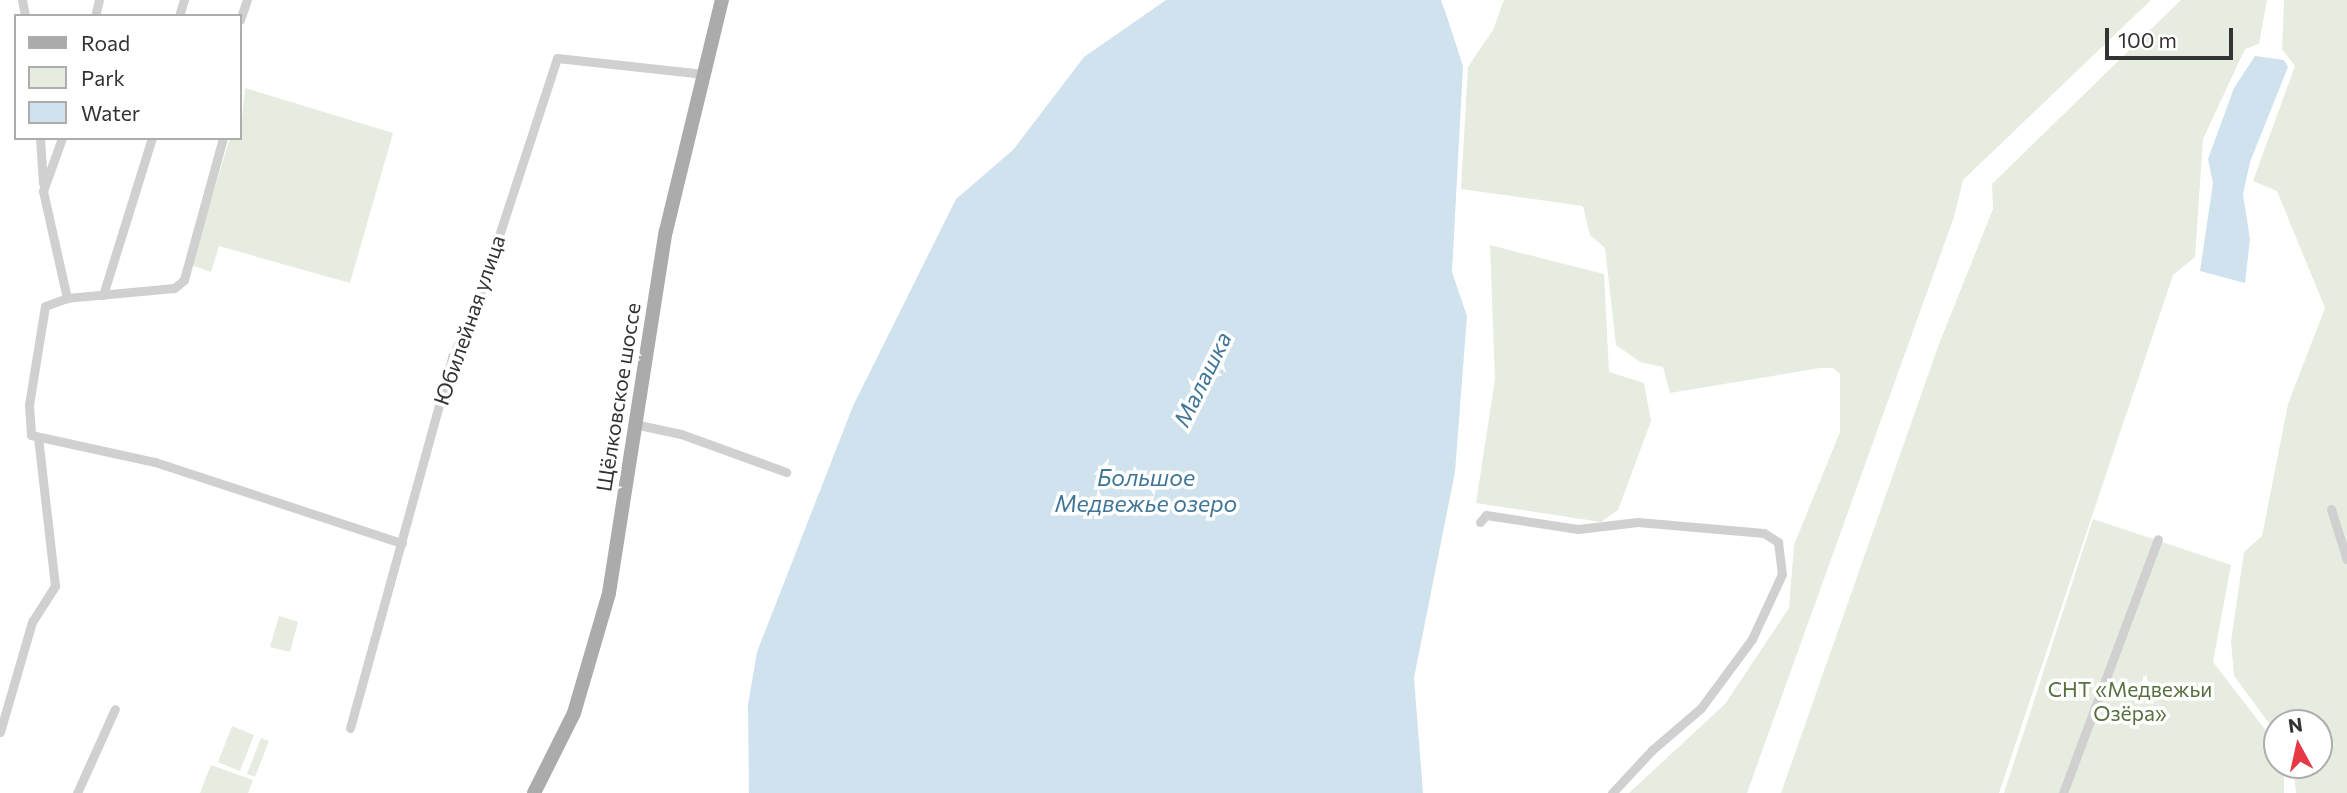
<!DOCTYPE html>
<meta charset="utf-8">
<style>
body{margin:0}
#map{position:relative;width:2347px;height:793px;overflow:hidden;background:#fff;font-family:Commissioner,sans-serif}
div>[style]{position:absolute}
.green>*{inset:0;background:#e6ecdf}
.water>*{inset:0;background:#cfe2ee}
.street>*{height:9px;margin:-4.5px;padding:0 4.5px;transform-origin:4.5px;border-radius:4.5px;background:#d0d0d0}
.primary>*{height:14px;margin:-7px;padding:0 7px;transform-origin:7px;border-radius:7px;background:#ababab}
span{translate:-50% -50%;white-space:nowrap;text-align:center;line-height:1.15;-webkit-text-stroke:7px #fff;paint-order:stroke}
.street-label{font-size:21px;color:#333}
.park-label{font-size:21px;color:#56703f}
.water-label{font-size:23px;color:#3f7597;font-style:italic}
.legend{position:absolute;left:14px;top:14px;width:228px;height:126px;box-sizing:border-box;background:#fff;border:2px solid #adadad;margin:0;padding:9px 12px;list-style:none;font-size:21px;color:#333}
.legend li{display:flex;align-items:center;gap:14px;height:35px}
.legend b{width:35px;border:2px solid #adadad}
.north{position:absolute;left:2263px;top:709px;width:70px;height:70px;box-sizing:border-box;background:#fff;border:2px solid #adadad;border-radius:50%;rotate:352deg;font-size:19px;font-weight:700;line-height:28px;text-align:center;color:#333}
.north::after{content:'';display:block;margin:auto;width:24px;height:32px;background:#e63946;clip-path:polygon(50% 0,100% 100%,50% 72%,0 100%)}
.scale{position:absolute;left:2105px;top:28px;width:128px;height:32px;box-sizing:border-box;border:4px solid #333;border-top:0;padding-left:9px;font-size:21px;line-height:24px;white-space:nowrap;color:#333;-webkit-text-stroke:5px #fff;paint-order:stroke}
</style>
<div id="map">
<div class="green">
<div style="clip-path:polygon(1504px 0,2151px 0,1963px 180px,1954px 217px,1747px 793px,1629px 793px,1725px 704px,1789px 608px,1794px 545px,1840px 432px,1840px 374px,1833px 368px,1820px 368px,1670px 393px,1663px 367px,1640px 362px,1616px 345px,1605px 248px,1590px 235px,1583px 206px,1461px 189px,1468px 67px,1493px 30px)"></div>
<div style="clip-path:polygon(2181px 0,2267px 0,2259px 44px,2245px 49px,2203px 139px,2195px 257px,2173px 275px,1999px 793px,1781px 793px,1939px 344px,1993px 209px,1992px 184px)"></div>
<div style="clip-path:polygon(2284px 0,2347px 0,2347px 793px,2296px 793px,2293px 765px,2319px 765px,2319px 723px,2277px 723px,2277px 734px,2234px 676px,2231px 641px,2244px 552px,2262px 536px,2288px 404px,2325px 308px,2277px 191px,2253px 181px,2295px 66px,2282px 49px)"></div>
<div style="clip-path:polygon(245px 88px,393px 133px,350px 283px,219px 246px,211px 272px,191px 265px,230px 138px,240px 138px)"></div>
<div style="clip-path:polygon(1490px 245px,1604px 274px,1609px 372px,1644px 383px,1651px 421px,1618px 510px,1601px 522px,1476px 503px,1495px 379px)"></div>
<div style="clip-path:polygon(2093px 519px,2231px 565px,2213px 662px,2277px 745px,2277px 765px,2284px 765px,2284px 793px,2004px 793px)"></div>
<div style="clip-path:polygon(279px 616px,298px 622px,290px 652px,270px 647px)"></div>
<div style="clip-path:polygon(232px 726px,254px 735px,240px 771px,218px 762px)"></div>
<div style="clip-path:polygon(261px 738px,269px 741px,255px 777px,247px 774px)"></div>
<div style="clip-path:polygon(211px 765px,253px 780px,248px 793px,200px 793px)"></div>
</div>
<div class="water">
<div style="clip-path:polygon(1166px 0,1441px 0,1446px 14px,1463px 66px,1452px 272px,1467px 316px,1455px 472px,1414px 678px,1423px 793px,749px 793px,748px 705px,757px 652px,853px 406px,956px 199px,1013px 150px,1084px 57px)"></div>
<div style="clip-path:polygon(2255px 56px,2284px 60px,2288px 67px,2250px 162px,2243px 194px,2250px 239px,2245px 283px,2200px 271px,2213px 183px,2208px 159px,2234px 88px)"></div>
</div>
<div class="street">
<div style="left:22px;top:0;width:16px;rotate:79deg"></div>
<div style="left:95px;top:16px;width:16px;rotate:-76deg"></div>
<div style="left:179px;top:16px;width:17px;rotate:-73deg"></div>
<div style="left:240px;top:20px;width:21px;rotate:-71deg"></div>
<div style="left:40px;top:138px;width:45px;rotate:86.2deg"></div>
<div style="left:62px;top:138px;width:56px;rotate:109.7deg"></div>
<div style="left:43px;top:191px;width:110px;rotate:77.4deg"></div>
<div style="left:223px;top:138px;width:147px;rotate:105.4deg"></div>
<div style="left:184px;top:280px;width:13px;rotate:141deg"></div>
<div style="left:174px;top:288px;width:107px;rotate:174.7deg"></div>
<div style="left:67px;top:298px;width:23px;rotate:160deg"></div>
<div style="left:45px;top:306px;width:100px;rotate:99.2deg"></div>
<div style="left:29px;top:405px;width:30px;rotate:86deg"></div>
<div style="left:31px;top:435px;width:127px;rotate:12.3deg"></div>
<div style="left:155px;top:462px;width:260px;rotate:18.2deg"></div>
<div style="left:103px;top:295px;width:164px;rotate:-72.7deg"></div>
<div style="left:634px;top:424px;width:48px;rotate:12deg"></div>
<div style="left:681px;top:434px;width:112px;rotate:19.9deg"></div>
<div style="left:2331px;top:509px;width:53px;rotate:72.6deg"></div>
<div style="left:1480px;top:522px;width:9px;rotate:-49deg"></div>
<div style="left:1486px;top:515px;width:93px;rotate:8.7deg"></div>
<div style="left:1578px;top:529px;width:60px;rotate:-6.7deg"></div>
<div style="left:1638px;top:522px;width:126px;rotate:5deg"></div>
<div style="left:1764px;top:533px;width:17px;rotate:33deg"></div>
<div style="left:1778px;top:542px;width:32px;rotate:83deg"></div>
<div style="left:1782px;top:574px;width:72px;rotate:114.8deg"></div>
<div style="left:1752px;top:639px;width:86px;rotate:126.5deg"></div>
<div style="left:1701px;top:708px;width:65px;rotate:139.4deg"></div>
<div style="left:1652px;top:750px;width:59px;rotate:132.9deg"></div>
<div style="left:350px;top:728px;width:385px;rotate:-74.6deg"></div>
<div style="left:452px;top:357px;width:53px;rotate:-64.4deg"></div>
<div style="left:475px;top:309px;width:264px;rotate:-71.9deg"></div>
<div style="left:557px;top:58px;width:148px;rotate:6.2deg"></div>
<div style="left:0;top:732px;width:115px;rotate:-73.8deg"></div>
<div style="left:32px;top:622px;width:43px;rotate:-57.4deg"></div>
<div style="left:55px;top:586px;width:150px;rotate:-96.5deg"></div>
<div style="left:77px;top:793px;width:92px;rotate:-65.7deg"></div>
<div style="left:2063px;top:793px;width:271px;rotate:-69.5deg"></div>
</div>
<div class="primary">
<div style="left:534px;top:793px;width:89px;rotate:-63.4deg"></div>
<div style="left:574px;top:713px;width:125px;rotate:-73.7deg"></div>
<div style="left:609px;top:593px;width:366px;rotate:-81.1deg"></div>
<div style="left:666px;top:231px;width:238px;rotate:-76.4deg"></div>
</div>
<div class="street-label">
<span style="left:469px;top:320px;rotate:-71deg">Юбилейная улица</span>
<span style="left:618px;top:397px;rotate:-81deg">Щёлковское шоссе</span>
</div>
<div class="park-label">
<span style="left:2130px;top:701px">СНТ «Медвежьи<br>Озёра»</span>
</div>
<div class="water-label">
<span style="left:1202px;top:379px;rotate:-64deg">Малашка</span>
<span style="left:1146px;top:490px">Большое<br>Медвежье озеро</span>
</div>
<ul class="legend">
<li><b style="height:9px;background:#ababab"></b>Road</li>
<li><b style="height:19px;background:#e6ecdf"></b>Park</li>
<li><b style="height:19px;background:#cfe2ee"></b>Water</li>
</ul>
<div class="north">N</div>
<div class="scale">100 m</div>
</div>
